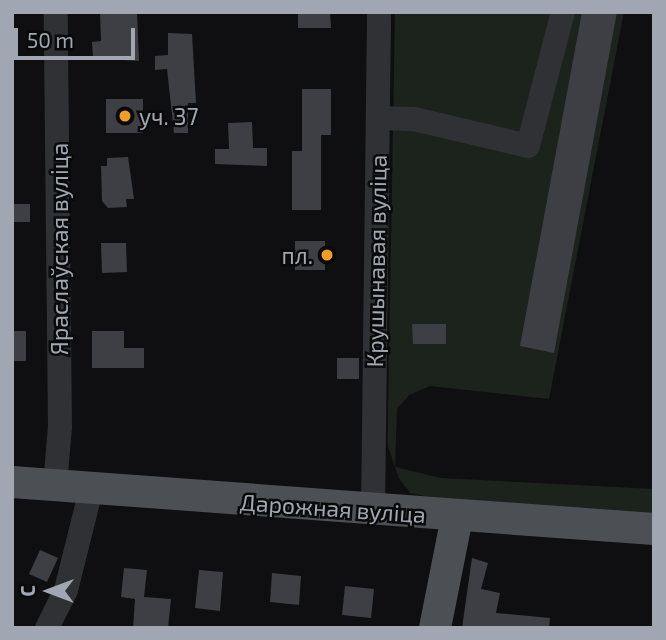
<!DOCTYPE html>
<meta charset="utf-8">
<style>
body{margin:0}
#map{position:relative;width:666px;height:640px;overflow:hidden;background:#0f0f11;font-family:"Exo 2",sans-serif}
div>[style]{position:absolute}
.green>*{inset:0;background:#1c231c}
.building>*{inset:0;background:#3e3f44}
.minor>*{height:24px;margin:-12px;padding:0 12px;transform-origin:12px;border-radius:12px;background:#303135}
.major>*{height:32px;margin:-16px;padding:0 16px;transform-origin:16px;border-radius:16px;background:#4c4f54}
.dots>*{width:19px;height:19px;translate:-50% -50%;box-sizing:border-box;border:4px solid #0a0a0b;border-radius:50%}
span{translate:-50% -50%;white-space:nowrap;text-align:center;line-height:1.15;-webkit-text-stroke:5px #0a0a0b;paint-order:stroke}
.poi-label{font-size:23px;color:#a0a7b2}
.left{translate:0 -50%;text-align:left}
.right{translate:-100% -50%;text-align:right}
.street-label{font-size:23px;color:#a0a7b2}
.frame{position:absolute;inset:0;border:14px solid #a0a7b2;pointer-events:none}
.north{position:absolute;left:14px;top:556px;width:70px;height:70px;-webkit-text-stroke:5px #0a0a0b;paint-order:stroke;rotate:270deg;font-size:19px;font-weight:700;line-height:28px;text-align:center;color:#a0a7b2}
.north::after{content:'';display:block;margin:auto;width:24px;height:32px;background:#a0a7b2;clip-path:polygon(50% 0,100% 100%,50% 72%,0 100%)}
.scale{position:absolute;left:14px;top:28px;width:121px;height:32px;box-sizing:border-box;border:4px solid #a0a7b2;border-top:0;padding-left:9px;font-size:21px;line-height:24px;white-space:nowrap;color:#a0a7b2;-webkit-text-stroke:5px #0a0a0b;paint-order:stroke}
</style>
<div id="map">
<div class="green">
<div style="clip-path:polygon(395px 12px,624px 12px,549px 399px,430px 386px,409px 395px,397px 409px,395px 467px,441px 478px,654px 489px,654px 515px,424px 496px,410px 493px,399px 478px,395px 467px,388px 446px,388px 411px)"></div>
</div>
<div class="building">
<div style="clip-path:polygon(100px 12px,137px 12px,139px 61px,93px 58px,92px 42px,101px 41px)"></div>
<div style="clip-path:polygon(298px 12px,330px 12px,331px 28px,298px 28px)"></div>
<div style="clip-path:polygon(582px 12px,617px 12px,554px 353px,520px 346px)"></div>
<div style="clip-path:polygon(168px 33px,192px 34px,196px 103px,188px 103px,188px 133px,174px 133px,167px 69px,155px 70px,155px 56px,168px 55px)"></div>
<div style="clip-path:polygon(302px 89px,331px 89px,331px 135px,321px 135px,321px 210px,292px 210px,292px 151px,302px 151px)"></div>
<div style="clip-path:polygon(106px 99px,143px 99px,143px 133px,106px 133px)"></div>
<div style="clip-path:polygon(252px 122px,253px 148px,267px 148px,267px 166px,215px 164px,215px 149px,229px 149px,228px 123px)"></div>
<div style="clip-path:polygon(128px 157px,134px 199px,126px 199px,127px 207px,108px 208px,102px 201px,101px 166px,107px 166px,107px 158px)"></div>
<div style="clip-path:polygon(12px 204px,30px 204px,30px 222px,12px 222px)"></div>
<div style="clip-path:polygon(295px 241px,325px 241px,325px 270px,295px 270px)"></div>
<div style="clip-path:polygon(101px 243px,126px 243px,127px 272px,102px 273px)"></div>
<div style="clip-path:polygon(412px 324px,446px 324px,446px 344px,413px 344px)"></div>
<div style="clip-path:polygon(12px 331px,26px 331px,26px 361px,12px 361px)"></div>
<div style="clip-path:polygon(92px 331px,124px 331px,124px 348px,144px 348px,144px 368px,92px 368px)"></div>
<div style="clip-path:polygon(337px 358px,359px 358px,359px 379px,337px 379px)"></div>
<div style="clip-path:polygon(40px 550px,58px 558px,47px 582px,29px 574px)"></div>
<div style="clip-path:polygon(472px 558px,488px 563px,481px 589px,500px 593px,496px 613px,550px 618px,549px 628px,462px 628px)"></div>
<div style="clip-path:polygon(124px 568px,147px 570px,144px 597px,171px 599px,168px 628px,133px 628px,135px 599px,121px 597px)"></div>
<div style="clip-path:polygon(199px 570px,223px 572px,220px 611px,195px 608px)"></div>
<div style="clip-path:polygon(272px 573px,301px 576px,299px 605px,270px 602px)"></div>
<div style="clip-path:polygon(345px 586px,374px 589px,371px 618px,342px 615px)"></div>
</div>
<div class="minor">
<div style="left:378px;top:118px;width:36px;rotate:2deg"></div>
<div style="left:414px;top:119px;width:117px;rotate:13.3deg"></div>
<div style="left:528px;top:146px;width:138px;rotate:-75.4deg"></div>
<div style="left:55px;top:486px;width:59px;rotate:-85.2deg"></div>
<div style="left:60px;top:427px;width:415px;rotate:-90.6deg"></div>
<div style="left:373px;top:510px;width:498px;rotate:-89.3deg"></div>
<div style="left:47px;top:628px;width:42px;rotate:-63.4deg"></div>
<div style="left:66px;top:590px;width:103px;rotate:-76deg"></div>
</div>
<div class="major">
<div style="left:12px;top:482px;width:644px;rotate:4.19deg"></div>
<div style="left:435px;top:628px;width:113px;rotate:-78.8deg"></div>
</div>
<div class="dots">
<div style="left:125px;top:116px;background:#f09e28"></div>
<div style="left:327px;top:255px;background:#f09e28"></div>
</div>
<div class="poi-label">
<span class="left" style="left:139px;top:116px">уч. 37</span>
<span class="right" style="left:313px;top:255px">пл.</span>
</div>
<div class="street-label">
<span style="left:59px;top:249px;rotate:-90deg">Яраслаўская вуліца</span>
<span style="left:376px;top:261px;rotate:-89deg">Крушынавая вуліца</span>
<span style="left:333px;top:508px;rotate:4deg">Дарожная вуліца</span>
</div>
<div class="frame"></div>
<div class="north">С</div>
<div class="scale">50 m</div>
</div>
